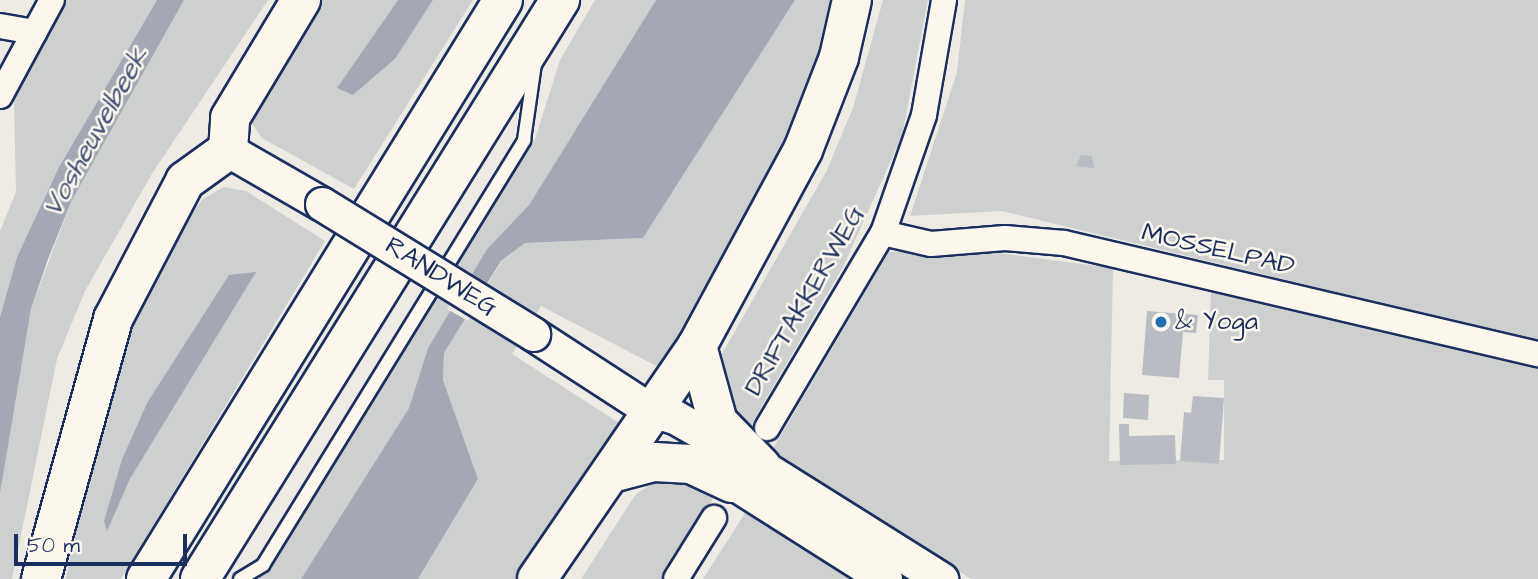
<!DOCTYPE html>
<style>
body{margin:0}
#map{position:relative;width:1538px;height:579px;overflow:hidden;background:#eeebe4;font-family:"Architects Daughter",sans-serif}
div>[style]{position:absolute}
.green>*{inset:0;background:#cecfcf}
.water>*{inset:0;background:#a3a8b4}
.pier>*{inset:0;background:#eeebe4}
.building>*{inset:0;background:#b9bcc3}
.roads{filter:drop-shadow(2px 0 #1b2f5e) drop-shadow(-2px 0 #1b2f5e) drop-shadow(0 2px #1b2f5e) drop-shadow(0 -2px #1b2f5e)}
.service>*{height:12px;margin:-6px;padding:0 6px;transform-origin:6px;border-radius:6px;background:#fbf7ec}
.minor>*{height:24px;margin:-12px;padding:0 12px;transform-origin:12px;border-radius:12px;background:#fbf7ec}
.secondary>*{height:33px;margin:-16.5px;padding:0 16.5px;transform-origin:16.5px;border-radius:16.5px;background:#fbf7ec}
.motorway>*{height:38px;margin:-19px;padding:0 19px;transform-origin:19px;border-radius:19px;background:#fbf7ec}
.bridges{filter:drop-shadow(2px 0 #1b2f5e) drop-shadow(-2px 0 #1b2f5e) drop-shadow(0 2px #1b2f5e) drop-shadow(0 -2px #1b2f5e)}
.secondary-bridge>*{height:33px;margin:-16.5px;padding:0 16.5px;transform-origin:16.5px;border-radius:16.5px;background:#fbf7ec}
.dots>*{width:19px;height:19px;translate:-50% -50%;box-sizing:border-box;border:4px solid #fbf7ec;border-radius:50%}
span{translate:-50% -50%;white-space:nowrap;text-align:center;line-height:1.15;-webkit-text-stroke:5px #fbf7ec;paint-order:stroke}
.street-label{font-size:26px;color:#1b2f5e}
.poi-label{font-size:26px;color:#1b2f5e}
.left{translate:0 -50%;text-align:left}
.water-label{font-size:28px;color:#445378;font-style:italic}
.scale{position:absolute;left:14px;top:534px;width:173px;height:32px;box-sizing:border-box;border:4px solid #1b2f5e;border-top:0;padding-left:9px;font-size:21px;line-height:24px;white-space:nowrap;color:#1b2f5e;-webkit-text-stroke:5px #fbf7ec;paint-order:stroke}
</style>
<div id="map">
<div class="green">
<div style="clip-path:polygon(64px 0,157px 0,59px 167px,17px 257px,0 317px,0 231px,16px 192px,14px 99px)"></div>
<div style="clip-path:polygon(184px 0,268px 0,153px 172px,85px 291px,57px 359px,12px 579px,0 579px,0 494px,31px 309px,71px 202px)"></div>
<div style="clip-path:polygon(322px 0,398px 0,338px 88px,353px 95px,395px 59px,433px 0,473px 0,354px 189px,262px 138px,252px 124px,254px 106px)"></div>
<div style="clip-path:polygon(595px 0,656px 0,529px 205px,487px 249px,428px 348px,409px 408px,301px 579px,259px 579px,535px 139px,560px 60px)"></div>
<div style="clip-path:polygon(795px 0,838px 0,796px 133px,664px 370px,541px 306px,512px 354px,627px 428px,530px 579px,418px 579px,478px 479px,443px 380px,444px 353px,502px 261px,525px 243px,643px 238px)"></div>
<div style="clip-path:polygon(883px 0,928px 0,902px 136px,843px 267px,745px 435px,715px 366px,826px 172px,853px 108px)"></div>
<div style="clip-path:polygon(965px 0,1538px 0,1538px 341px,1002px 211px,910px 216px,957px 72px)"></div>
<div style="clip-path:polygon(evenodd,224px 187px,246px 191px,325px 241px,121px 579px,66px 579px,79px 509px,133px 327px,169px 242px,203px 199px,224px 187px,255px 273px,130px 479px,107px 530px,104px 521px,122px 459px,147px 403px,255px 273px)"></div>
<div style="clip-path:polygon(960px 248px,1113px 268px,1109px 461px,1224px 460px,1224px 380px,1208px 380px,1211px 287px,1538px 360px,1538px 579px,971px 579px,771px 452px,889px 252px)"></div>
<div style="clip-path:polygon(661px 478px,692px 480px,714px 497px,663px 579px,581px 579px,636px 494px)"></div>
<div style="clip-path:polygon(749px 507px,859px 579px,703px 579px)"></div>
</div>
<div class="water">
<div style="clip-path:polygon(157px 0,184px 0,71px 202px,48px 259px,31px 309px,0 494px,0 317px,17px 257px,59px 167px)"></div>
<div style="clip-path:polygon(398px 0,433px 0,395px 59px,353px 95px,337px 88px)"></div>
<div style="clip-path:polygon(656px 0,795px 0,643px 238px,525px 243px,501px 261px,444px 353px,443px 380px,478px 479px,418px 579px,301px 579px,409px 408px,428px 348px,487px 249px,529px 205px)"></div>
<div style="clip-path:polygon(256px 272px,130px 479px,107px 531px,104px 521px,122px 459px,147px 403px,229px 275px)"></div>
</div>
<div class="pier">
<div style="clip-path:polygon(469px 273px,490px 286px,468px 321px,447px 309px)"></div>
</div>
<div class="building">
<div style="clip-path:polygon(1081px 155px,1092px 156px,1094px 168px,1076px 166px)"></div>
<div style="clip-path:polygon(1147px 311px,1198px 315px,1196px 333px,1183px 332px,1179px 378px,1142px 375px)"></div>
<div style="clip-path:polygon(1124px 393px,1149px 395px,1148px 420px,1123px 418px)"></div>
<div style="clip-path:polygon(1193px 396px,1224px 398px,1219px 464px,1180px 461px,1184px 412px,1191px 413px)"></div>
<div style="clip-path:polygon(1119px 424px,1129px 424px,1129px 436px,1175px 435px,1176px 464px,1120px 465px)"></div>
</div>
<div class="roads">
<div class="service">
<div style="left:240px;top:579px;width:27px;rotate:-31deg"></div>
<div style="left:263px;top:565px;width:499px;rotate:-58.4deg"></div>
<div style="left:524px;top:140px;width:77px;rotate:-81.8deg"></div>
</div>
<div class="minor">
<div style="left:0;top:26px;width:35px;rotate:10deg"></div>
<div style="left:0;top:96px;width:109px;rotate:-61.6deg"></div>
<div style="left:883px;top:233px;width:49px;rotate:12.9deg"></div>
<div style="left:931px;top:244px;width:74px;rotate:-4.6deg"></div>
<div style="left:1005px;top:238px;width:59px;rotate:4.8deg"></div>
<div style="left:1064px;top:243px;width:487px;rotate:13.2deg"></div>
<div style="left:767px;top:428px;width:227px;rotate:-59.3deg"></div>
<div style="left:883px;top:233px;width:125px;rotate:-70.8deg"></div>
<div style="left:924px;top:115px;width:117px;rotate:-80.1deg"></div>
<div style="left:676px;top:579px;width:72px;rotate:-58.1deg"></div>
</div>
<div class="secondary">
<div style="left:228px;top:150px;width:108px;rotate:29.9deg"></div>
<div style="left:533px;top:334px;width:140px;rotate:33deg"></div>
<div style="left:650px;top:410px;width:26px;rotate:16deg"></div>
<div style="left:675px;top:417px;width:99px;rotate:29.7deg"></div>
<div style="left:761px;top:466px;width:213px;rotate:32.1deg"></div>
<div style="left:712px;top:469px;width:205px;rotate:32.4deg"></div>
</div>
<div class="motorway">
<div style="left:697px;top:346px;width:79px;rotate:74.6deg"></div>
<div style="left:718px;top:422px;width:62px;rotate:45.7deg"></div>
<div style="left:616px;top:472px;width:39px;rotate:-15deg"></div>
<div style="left:654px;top:462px;width:37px;rotate:3deg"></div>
<div style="left:691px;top:464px;width:45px;rotate:24.9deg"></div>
<div style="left:41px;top:579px;width:270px;rotate:-74.5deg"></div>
<div style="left:113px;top:319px;width:156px;rotate:-62.4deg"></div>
<div style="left:185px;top:181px;width:53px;rotate:-35.8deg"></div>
<div style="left:228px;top:150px;width:32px;rotate:-86deg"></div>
<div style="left:230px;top:118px;width:138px;rotate:-59deg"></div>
<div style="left:146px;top:579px;width:680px;rotate:-58.34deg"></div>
<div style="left:200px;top:579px;width:682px;rotate:-58.13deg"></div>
<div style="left:537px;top:579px;width:283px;rotate:-55.5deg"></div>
<div style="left:697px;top:346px;width:223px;rotate:-61.6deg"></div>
<div style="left:803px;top:150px;width:100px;rotate:-68.8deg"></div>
<div style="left:839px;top:57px;width:58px;rotate:-77.2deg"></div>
</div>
</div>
<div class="bridges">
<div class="secondary-bridge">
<div style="left:322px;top:204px;width:248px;rotate:31.6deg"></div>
</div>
</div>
<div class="dots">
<div style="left:1161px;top:322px;background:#1f6fb2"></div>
</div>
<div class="street-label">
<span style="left:1218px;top:250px;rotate:13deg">MOSSELPAD</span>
<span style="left:441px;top:277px;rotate:32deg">RANDWEG</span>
<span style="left:805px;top:301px;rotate:-60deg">DRIFTAKKERWEG</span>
</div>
<div class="poi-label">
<span class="left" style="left:1175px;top:322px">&amp; Yoga</span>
</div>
<div class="water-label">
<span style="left:96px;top:132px;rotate:-61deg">Vosheuvelbeek</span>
</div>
<div class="scale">50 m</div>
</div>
